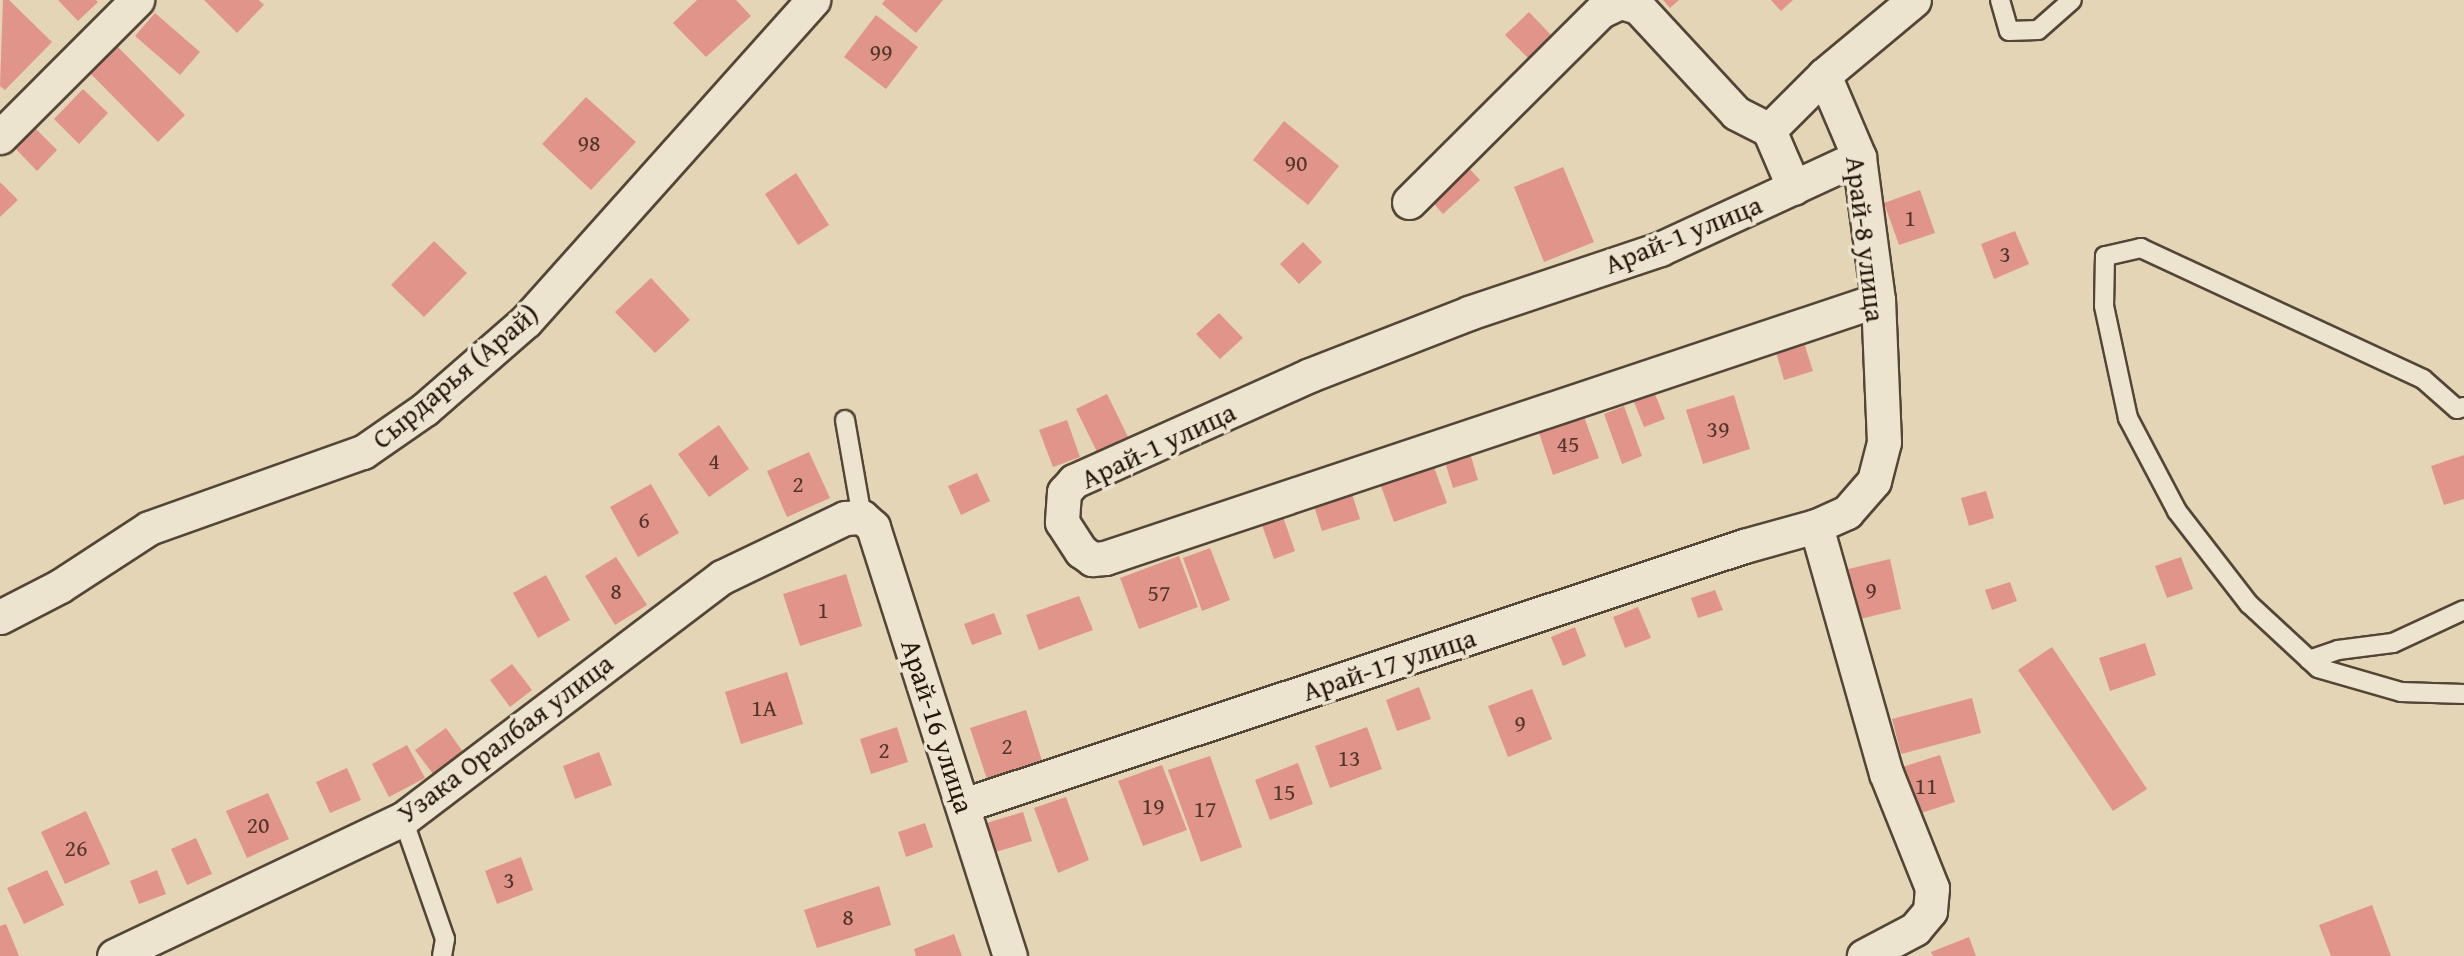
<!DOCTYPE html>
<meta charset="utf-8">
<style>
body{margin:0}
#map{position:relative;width:2464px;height:956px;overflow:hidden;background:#e3d5b6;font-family:"Gentium Book Plus",serif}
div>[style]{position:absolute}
.building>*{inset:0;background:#e1958a}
.roads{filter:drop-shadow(2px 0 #534636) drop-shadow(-2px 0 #534636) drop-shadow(0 2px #534636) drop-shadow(0 -2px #534636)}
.service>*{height:18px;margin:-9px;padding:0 9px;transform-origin:9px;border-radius:9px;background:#ede4d0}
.minor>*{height:33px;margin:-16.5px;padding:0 16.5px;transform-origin:16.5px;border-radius:16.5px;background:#ede4d0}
span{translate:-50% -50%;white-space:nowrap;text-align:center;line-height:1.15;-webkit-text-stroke:7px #ede4d0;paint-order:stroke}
.number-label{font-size:24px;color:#52362b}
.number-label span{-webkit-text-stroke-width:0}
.street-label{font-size:28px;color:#23170b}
</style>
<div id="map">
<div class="building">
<div style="clip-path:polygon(3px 0,9px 0,52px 42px,5px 90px,0 86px)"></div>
<div style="clip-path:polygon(58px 0,96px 0,98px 2px,78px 21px)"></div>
<div style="clip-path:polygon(204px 0,259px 0,264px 5px,237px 33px)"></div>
<div style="clip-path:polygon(697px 0,736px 0,751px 16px,706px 57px,673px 23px)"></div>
<div style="clip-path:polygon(885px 0,943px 0,916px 33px,882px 4px)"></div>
<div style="clip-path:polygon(1663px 0,1679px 0,1670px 8px)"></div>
<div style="clip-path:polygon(1771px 0,1793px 0,1781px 11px)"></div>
<div style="clip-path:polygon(1529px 12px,1551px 35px,1528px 58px,1505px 35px)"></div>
<div style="clip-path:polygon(155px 13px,200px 52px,180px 75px,135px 36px)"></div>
<div style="clip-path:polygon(876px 15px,918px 47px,886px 89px,844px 57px)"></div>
<div style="clip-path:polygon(117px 46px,185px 115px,158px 142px,90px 73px)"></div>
<div style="clip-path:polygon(83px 89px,108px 113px,79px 144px,54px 119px)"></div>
<div style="clip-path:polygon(586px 97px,636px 142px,591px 190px,542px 144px)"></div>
<div style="clip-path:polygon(1284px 121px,1339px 166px,1308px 205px,1253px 160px)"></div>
<div style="clip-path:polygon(34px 127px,57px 150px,37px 171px,14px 147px)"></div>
<div style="clip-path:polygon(1463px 162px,1480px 180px,1443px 214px,1427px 196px)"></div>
<div style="clip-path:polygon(1563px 167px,1594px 242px,1544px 262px,1514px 187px)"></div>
<div style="clip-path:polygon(796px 173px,829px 225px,798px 245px,765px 194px)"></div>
<div style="clip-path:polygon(0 182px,18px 200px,0 217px)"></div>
<div style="clip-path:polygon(1920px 190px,1935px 233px,1899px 245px,1884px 203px)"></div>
<div style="clip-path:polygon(2015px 231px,2029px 264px,1994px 279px,1981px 244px)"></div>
<div style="clip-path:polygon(434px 241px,467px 273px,424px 317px,391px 285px)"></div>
<div style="clip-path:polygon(1303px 242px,1322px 262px,1299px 284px,1280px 264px)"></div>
<div style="clip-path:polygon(651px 278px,690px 320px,655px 353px,615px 312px)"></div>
<div style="clip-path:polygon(1219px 313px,1243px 338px,1220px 359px,1196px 334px)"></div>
<div style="clip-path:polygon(1804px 343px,1813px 371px,1784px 380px,1776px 352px)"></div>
<div style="clip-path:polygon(1107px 394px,1130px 441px,1099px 456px,1076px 409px)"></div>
<div style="clip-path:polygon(1655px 394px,1665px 419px,1644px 427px,1634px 402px)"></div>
<div style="clip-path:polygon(1734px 395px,1750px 449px,1703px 464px,1686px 410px)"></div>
<div style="clip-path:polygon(1624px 406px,1642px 456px,1622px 464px,1604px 414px)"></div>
<div style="clip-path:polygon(1583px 414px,1599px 458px,1553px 475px,1538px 430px)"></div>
<div style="clip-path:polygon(1067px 420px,1080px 457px,1053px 467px,1039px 430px)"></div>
<div style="clip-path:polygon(719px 425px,749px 469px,709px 497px,678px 454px)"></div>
<div style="clip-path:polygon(809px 452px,830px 498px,787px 517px,767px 471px)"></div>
<div style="clip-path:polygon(1470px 453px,1478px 480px,1453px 488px,1445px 462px)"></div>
<div style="clip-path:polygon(2464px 455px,2464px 499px,2444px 505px,2431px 466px)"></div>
<div style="clip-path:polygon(1434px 467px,1447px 503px,1394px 522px,1381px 486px)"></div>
<div style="clip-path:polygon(977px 473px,990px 501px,961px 515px,948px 486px)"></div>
<div style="clip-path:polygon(651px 484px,679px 533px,638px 557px,610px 507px)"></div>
<div style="clip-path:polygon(1986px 491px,1994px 518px,1969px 526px,1961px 498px)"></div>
<div style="clip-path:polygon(1352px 494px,1360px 519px,1322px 531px,1314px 506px)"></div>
<div style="clip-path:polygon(1283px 517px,1295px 551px,1274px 559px,1262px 525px)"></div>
<div style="clip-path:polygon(1210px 548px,1230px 600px,1202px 611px,1183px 558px)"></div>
<div style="clip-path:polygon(1179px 556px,1198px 607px,1139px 629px,1120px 578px)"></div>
<div style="clip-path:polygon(616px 557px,647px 605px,615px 625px,585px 576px)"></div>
<div style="clip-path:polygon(2181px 557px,2193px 589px,2167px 598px,2155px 566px)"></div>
<div style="clip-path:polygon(1890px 559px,1901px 609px,1852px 621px,1840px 571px)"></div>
<div style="clip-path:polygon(846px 574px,862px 626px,800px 646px,783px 594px)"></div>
<div style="clip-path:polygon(546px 575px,570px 620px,538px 638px,513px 593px)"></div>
<div style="clip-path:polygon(2010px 582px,2017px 601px,1992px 610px,1985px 590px)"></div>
<div style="clip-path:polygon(1715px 590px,1723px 610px,1698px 618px,1691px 598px)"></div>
<div style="clip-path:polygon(1079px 596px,1093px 630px,1039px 650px,1026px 615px)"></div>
<div style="clip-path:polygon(1638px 607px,1651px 638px,1625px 648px,1613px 617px)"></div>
<div style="clip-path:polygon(994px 613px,1002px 634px,972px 645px,964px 624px)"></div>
<div style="clip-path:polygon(1575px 627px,1586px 656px,1563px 666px,1551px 637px)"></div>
<div style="clip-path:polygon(2145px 643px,2156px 675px,2110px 691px,2099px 658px)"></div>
<div style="clip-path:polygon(2052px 647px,2147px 789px,2113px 811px,2018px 670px)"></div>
<div style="clip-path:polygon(512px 664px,532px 690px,510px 707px,490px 680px)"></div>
<div style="clip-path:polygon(787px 672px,803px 724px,741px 744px,725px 692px)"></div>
<div style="clip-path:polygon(1419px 687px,1431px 719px,1397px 731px,1386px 700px)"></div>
<div style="clip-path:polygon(1532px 689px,1552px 739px,1508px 757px,1488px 706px)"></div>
<div style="clip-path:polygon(1972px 698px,1981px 733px,1901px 754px,1892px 719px)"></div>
<div style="clip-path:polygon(1026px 710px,1043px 764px,988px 782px,970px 728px)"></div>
<div style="clip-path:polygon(897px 727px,908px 762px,871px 774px,860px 739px)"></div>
<div style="clip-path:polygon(1367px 727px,1382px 769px,1330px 788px,1315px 746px)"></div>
<div style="clip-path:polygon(446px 728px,463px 752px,433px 774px,415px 750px)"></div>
<div style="clip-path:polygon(407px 745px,425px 778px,389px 797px,372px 764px)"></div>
<div style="clip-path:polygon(599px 752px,612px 785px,575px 799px,563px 766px)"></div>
<div style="clip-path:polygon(1940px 755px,1955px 802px,1912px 816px,1896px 769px)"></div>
<div style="clip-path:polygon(1210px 756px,1242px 847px,1201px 862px,1168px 770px)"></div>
<div style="clip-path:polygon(1298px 763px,1313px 804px,1270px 820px,1255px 780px)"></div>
<div style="clip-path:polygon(1162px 765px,1187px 830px,1143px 846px,1118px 781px)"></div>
<div style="clip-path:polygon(347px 768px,361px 800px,330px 813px,316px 782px)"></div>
<div style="clip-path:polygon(268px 793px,289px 839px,247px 858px,226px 811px)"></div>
<div style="clip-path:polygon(1066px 797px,1089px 860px,1058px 873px,1034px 808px)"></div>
<div style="clip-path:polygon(86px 811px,110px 864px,65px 884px,41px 832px)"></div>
<div style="clip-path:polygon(1023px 812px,1032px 841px,989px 854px,980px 825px)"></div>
<div style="clip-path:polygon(925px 823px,933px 847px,906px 857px,898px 832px)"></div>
<div style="clip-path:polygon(196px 838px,212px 874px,187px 885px,171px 849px)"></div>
<div style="clip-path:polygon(521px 857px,533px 890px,497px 904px,485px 871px)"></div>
<div style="clip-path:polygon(47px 870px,64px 905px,24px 924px,7px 888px)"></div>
<div style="clip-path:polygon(157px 870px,166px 894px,139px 904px,130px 881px)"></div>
<div style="clip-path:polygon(879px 886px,891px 925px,817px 948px,804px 910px)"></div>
<div style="clip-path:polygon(2372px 905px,2391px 956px,2331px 956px,2319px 925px)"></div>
<div style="clip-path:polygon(6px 924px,19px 956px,0 956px,0 926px)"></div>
<div style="clip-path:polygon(954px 934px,962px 956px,916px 956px,914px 949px)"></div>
<div style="clip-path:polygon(1969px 937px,1976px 956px,1933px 956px,1931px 952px)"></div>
</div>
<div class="roads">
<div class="service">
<div style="left:2000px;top:0;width:32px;rotate:74deg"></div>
<div style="left:2009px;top:31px;width:29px;rotate:-2deg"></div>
<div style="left:2038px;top:30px;width:45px;rotate:-41.4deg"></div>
<div style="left:2464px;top:407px;width:7px;rotate:164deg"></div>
<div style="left:2457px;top:409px;width:45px;rotate:-138.6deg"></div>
<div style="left:2423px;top:379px;width:311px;rotate:-155.1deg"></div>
<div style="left:2141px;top:248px;width:37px;rotate:167deg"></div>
<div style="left:2105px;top:256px;width:50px;rotate:91.1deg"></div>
<div style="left:2104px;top:306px;width:115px;rotate:77.9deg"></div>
<div style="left:2128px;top:418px;width:105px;rotate:62.2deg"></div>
<div style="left:2177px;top:511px;width:118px;rotate:52.3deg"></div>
<div style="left:2249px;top:604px;width:94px;rotate:42.8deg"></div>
<div style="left:2318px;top:668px;width:86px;rotate:16.1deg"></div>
<div style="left:2401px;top:692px;width:63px;rotate:1.8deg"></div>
<div style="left:845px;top:420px;width:98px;rotate:80.1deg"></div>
<div style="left:2309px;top:660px;width:31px;rotate:-19deg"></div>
<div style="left:2338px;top:650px;width:55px;rotate:-7.3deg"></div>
<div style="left:2393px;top:643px;width:78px;rotate:-24.9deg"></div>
<div style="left:403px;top:819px;width:127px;rotate:70.7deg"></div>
<div style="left:445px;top:939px;width:17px;rotate:100deg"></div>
</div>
<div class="minor">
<div style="left:1769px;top:130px;width:78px;rotate:-45deg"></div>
<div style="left:1824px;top:75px;width:117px;rotate:-39.8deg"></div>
<div style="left:1769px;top:130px;width:63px;rotate:66.7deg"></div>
<div style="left:0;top:137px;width:194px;rotate:-45deg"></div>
<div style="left:1859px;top:157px;width:219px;rotate:155.2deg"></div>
<div style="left:1660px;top:249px;width:201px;rotate:161.5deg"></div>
<div style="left:1469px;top:313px;width:171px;rotate:158.7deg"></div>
<div style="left:1310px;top:375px;width:259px;rotate:155.8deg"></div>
<div style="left:1074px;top:481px;width:15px;rotate:132deg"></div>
<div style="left:1064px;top:492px;width:30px;rotate:94deg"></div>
<div style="left:1062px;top:522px;width:35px;rotate:57deg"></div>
<div style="left:1081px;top:551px;width:14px;rotate:36deg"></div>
<div style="left:1092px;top:559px;width:13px;rotate:-4deg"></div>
<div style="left:1105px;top:558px;width:815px;rotate:-18.46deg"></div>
<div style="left:1409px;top:202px;width:271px;rotate:-44.9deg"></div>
<div style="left:1601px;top:11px;width:21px;rotate:-25deg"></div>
<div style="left:1620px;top:2px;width:19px;rotate:16deg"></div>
<div style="left:1638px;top:7px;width:144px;rotate:47.2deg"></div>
<div style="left:1736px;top:113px;width:37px;rotate:27deg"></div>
<div style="left:1816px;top:526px;width:257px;rotate:74.2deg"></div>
<div style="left:1886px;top:773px;width:124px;rotate:68.2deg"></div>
<div style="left:1932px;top:888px;width:23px;rotate:95deg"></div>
<div style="left:1930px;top:911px;width:23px;rotate:130deg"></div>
<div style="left:1915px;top:929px;width:58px;rotate:152.1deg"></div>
<div style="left:0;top:617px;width:68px;rotate:-27.3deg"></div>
<div style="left:60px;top:586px;width:106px;rotate:-33.1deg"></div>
<div style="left:149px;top:528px;width:227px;rotate:-19.6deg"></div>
<div style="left:363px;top:452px;width:75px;rotate:-34.7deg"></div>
<div style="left:425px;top:409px;width:134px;rotate:-41.1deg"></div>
<div style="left:526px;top:321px;width:431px;rotate:-48.2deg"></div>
<div style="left:964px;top:805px;width:822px;rotate:-18.37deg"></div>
<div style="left:1744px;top:546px;width:75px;rotate:-15.5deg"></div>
<div style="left:1816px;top:526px;width:34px;rotate:-24deg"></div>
<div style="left:1847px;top:512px;width:41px;rotate:-48.9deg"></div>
<div style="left:1874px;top:481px;width:40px;rotate:-75.6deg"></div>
<div style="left:1884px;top:442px;width:142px;rotate:-92.4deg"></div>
<div style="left:1878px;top:300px;width:144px;rotate:-97.6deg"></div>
<div style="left:1859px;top:157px;width:89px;rotate:-113.1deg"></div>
<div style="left:114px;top:956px;width:320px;rotate:-25.4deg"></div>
<div style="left:403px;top:819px;width:400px;rotate:-37.2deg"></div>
<div style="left:722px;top:577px;width:136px;rotate:-25.6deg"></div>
<div style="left:845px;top:518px;width:17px;rotate:-3deg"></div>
<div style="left:862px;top:517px;width:15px;rotate:42deg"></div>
<div style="left:873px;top:527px;width:450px;rotate:72.3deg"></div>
</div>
</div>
<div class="number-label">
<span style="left:881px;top:52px">99</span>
<span style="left:589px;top:143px">98</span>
<span style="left:1296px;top:163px">90</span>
<span style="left:1910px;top:218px">1</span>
<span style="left:2005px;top:254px">3</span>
<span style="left:1718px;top:429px">39</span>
<span style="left:1568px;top:444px">45</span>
<span style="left:714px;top:461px">4</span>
<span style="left:798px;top:484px">2</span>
<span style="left:644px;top:520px">6</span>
<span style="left:1871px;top:590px">9</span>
<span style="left:616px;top:591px">8</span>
<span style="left:1159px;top:593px">57</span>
<span style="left:823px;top:610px">1</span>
<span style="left:764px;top:708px">1А</span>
<span style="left:1520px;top:723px">9</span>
<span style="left:1007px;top:746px">2</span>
<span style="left:884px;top:750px">2</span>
<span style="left:1349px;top:758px">13</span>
<span style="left:1926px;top:786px">11</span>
<span style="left:1284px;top:792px">15</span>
<span style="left:1153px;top:806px">19</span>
<span style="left:1205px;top:809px">17</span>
<span style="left:258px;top:825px">20</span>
<span style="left:76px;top:848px">26</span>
<span style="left:509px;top:880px">3</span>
<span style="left:848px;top:917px">8</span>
</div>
<div class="street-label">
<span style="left:1683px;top:234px;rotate:-22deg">Арай-1 улица</span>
<span style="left:1866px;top:239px;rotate:83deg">Арай-8 улица</span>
<span style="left:455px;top:376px;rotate:-40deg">Сырдарья (Арай)</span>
<span style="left:1158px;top:445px;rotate:-25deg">Арай-1 улица</span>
<span style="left:1389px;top:664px;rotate:-18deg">Арай-17 улица</span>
<span style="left:938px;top:726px;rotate:72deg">Арай-16 улица</span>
<span style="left:505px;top:738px;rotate:-37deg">Узака Оралбая улица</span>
</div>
</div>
